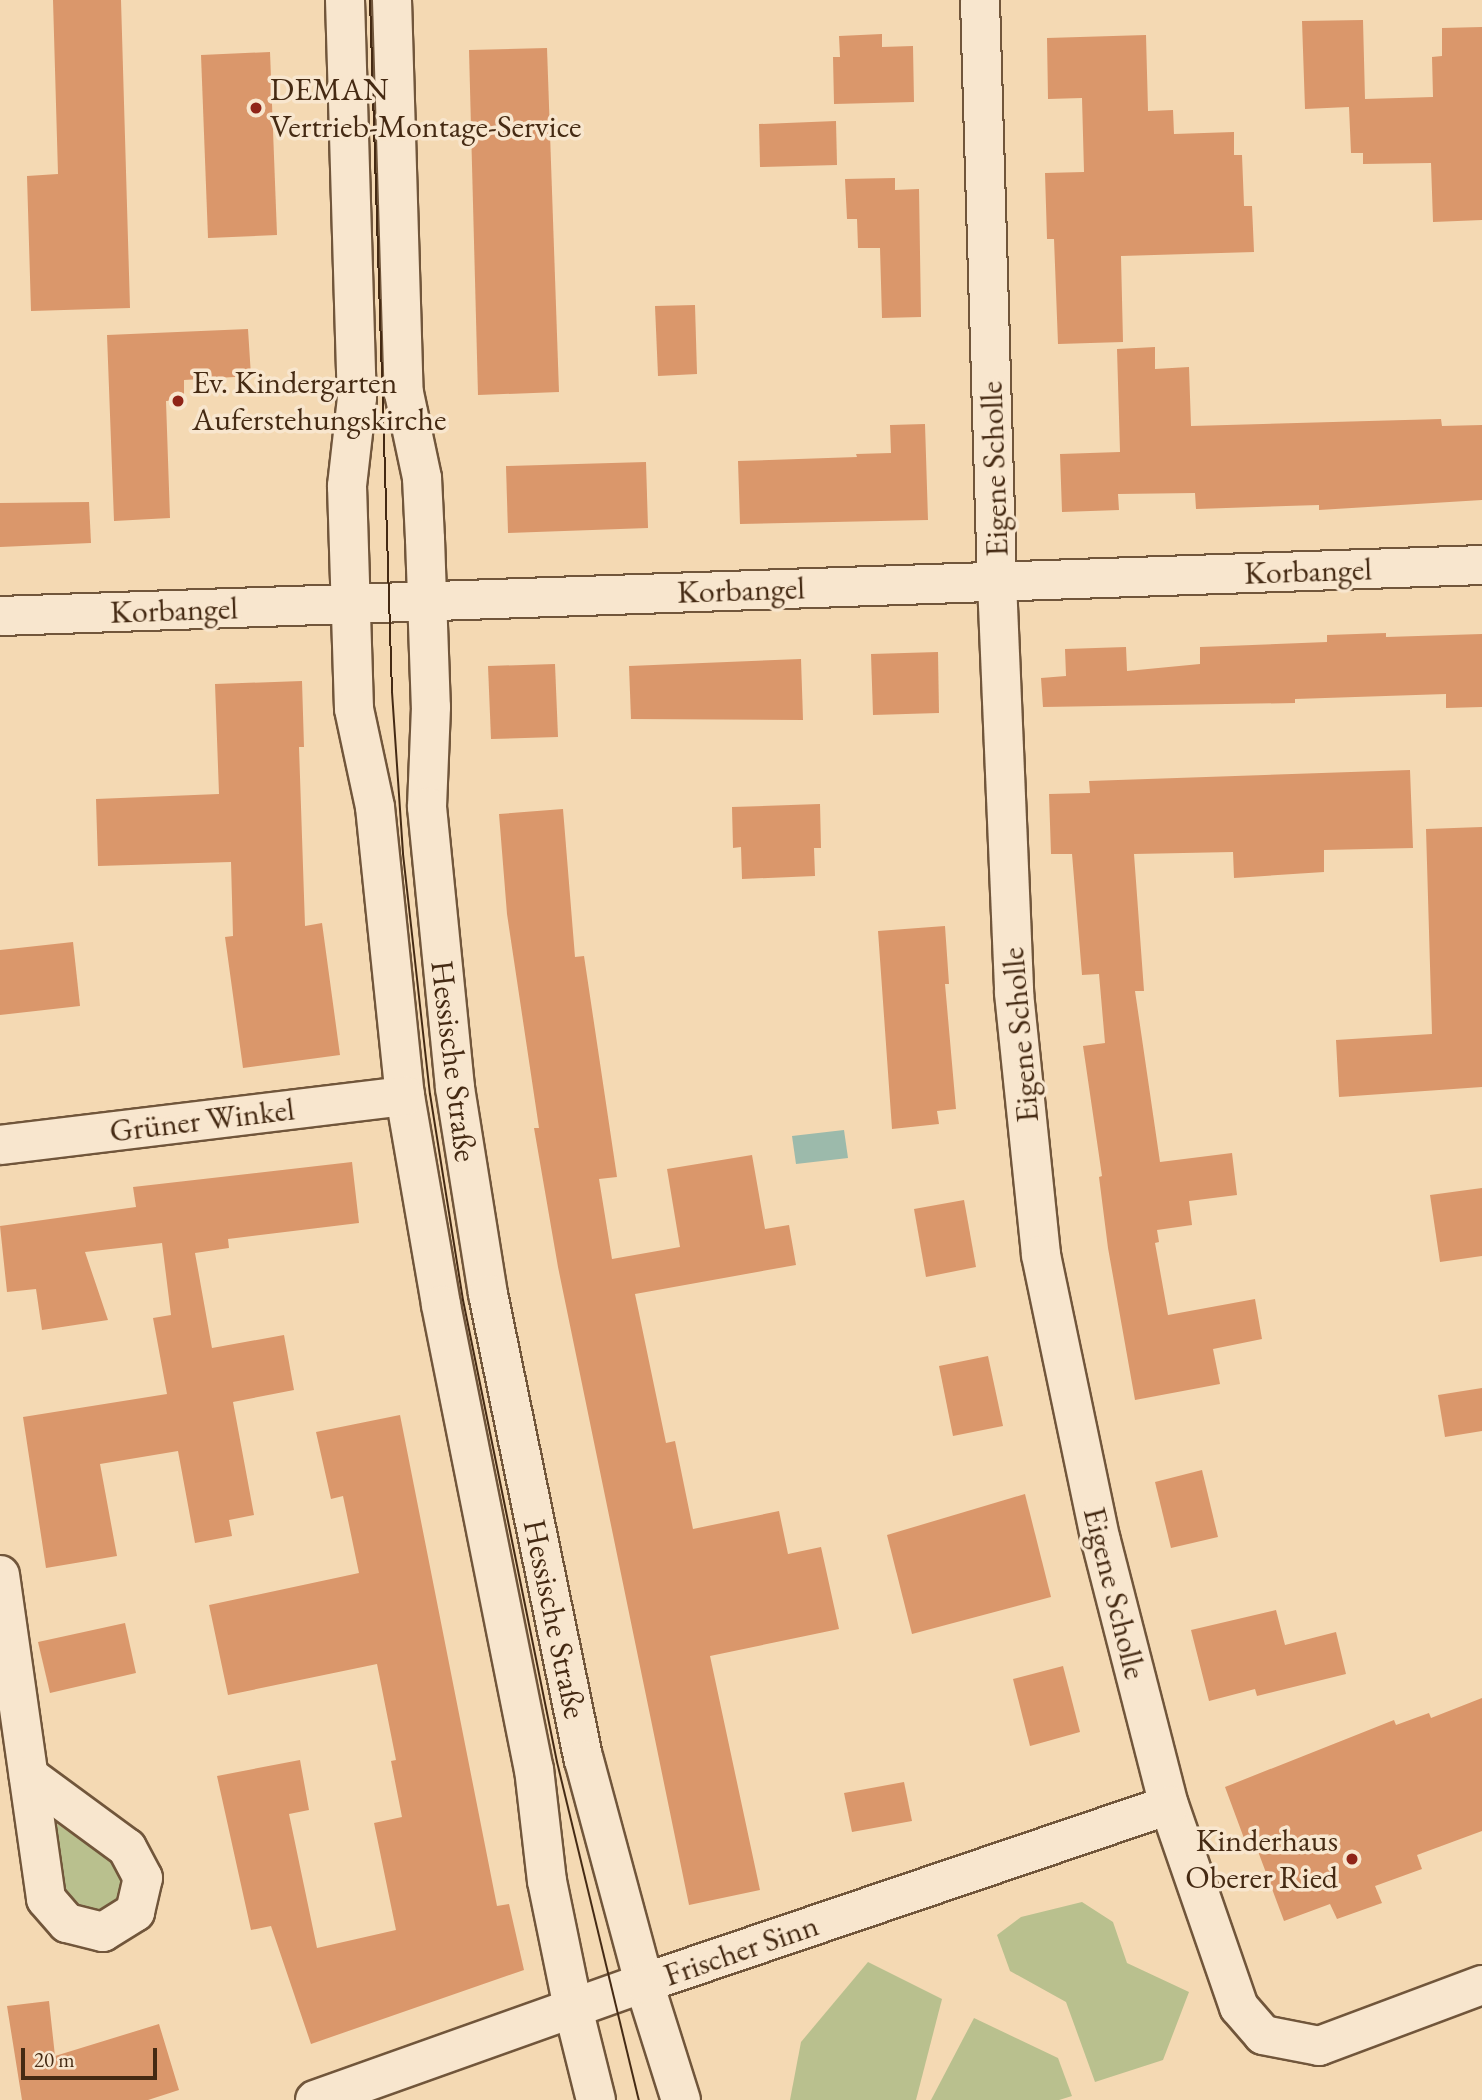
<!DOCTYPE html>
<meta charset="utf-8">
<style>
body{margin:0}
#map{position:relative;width:1482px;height:2100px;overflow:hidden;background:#f4d9b3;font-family:"EB Garamond",serif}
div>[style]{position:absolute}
.green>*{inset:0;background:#b9c08e}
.water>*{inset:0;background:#9cbaab}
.building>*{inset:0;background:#da976b}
.roads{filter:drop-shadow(2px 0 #71563b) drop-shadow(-2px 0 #71563b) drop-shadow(0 2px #71563b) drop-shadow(0 -2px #71563b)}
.minor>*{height:38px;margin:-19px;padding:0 19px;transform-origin:19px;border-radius:19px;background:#f8e6ce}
.tram>*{height:2px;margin:-1px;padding:0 1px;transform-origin:1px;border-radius:1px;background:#452a13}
.dots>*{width:19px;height:19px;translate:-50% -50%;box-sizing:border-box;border:4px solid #f8e6ce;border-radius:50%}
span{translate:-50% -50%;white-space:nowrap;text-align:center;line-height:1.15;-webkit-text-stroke:7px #f8e6ce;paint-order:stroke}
.poi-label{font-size:32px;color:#452a13}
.left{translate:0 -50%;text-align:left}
.right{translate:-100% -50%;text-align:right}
.street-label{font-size:32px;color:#452a13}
.scale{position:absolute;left:21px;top:2048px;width:136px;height:32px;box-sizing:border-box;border:4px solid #452a13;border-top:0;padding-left:9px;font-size:21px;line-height:24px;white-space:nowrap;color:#452a13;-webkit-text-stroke:5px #f8e6ce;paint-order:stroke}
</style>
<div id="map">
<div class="green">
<div style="clip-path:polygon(50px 1819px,126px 1871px,129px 1904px,105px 1920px,63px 1894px)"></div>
<div style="clip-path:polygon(1082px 1902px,1113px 1922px,1127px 1963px,1189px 1992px,1163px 2060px,1095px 2082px,1066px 2002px,1010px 1971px,997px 1935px,1021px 1917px)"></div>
<div style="clip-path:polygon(868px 1962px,942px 1999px,916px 2100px,790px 2100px,801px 2042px)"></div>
<div style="clip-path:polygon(974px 2018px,1058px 2058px,1072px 2096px,1059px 2100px,931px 2100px)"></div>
</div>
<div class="water">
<div style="clip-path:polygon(844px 1130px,848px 1158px,796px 1164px,792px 1136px)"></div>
</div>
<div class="building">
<div style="clip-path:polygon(53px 0,121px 0,130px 308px,31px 311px,27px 176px,58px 174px)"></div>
<div style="clip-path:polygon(1363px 20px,1365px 99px,1433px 97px,1432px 57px,1442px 56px,1442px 28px,1482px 27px,1482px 220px,1433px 222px,1431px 163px,1363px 164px,1363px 153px,1351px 153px,1349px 107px,1305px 109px,1302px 21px)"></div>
<div style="clip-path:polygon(882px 34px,882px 47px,913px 46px,914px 102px,834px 104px,833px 57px,840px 57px,839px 36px)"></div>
<div style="clip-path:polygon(1146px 35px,1148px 111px,1173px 110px,1174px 134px,1234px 132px,1234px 155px,1242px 155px,1244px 206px,1252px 206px,1254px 252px,1121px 256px,1123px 342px,1058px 344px,1054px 239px,1047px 239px,1045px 173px,1084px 172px,1082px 98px,1048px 99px,1047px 38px)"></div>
<div style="clip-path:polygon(547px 48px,559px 392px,478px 395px,469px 50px)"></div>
<div style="clip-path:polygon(270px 52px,277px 235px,208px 238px,201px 55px)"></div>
<div style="clip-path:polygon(836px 121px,837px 165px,760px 167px,759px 124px)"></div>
<div style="clip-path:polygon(895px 178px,895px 190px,919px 189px,921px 317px,882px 318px,880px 248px,858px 248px,857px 219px,847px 219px,845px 179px)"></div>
<div style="clip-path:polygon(695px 305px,697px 374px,658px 376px,655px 306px)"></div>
<div style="clip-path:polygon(248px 329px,251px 376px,184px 380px,184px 400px,166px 401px,170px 518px,114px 521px,107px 335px)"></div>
<div style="clip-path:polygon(1155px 347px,1155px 369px,1189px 367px,1191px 426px,1441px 419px,1442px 426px,1482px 425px,1482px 500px,1319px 510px,1319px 505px,1196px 509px,1195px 493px,1118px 494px,1119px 510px,1062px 512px,1060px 454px,1120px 452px,1117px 349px)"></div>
<div style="clip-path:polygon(925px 424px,928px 520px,740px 524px,738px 461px,857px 457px,856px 454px,891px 453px,890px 425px)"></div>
<div style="clip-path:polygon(646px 462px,648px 528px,508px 533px,506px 466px)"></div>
<div style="clip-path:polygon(89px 502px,91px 543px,0 547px,0 503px)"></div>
<div style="clip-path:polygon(1386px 633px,1386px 637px,1482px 634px,1482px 707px,1446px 708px,1446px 694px,1295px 699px,1295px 703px,1043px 707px,1041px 678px,1066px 676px,1065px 649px,1126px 647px,1127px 671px,1200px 664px,1200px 647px,1327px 642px,1327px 635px)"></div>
<div style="clip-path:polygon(938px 652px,939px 713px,873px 715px,871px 654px)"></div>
<div style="clip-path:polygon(801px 659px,803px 720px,631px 719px,629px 666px)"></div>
<div style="clip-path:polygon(555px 664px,558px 737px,491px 739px,488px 666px)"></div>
<div style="clip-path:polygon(302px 681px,304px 747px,299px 747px,305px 926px,322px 923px,340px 1055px,243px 1068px,225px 937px,233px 936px,231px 862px,98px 866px,96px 799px,219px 794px,215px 684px)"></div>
<div style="clip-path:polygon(1410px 770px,1413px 848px,1324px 850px,1324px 872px,1234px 878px,1233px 852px,1134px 854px,1144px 991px,1135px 991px,1160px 1162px,1232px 1153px,1237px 1195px,1189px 1201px,1192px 1225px,1157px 1230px,1159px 1242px,1155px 1243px,1168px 1315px,1255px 1299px,1262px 1339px,1213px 1349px,1220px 1384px,1135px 1400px,1108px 1248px,1099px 1177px,1102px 1176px,1083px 1046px,1105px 1043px,1099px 974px,1082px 975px,1072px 854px,1051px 854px,1049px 794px,1090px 793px,1089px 781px)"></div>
<div style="clip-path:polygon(820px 804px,821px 848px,814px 848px,815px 876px,742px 879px,741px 847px,733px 848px,732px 807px)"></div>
<div style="clip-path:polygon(563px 809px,575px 957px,584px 956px,617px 1177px,599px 1179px,612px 1259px,680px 1247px,667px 1169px,752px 1155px,765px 1229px,789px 1225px,796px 1265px,635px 1294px,666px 1443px,675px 1441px,693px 1529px,779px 1511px,788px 1554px,821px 1547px,839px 1629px,710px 1656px,760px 1890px,689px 1905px,558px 1267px,534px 1128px,539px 1128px,507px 914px,499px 814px)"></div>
<div style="clip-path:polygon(1482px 827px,1482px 1087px,1339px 1097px,1336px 1040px,1432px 1034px,1426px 829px)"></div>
<div style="clip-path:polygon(945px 926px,949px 984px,945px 984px,956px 1109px,937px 1111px,939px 1124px,892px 1129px,878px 931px)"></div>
<div style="clip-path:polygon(73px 942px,80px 1006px,0 1015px,0 950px)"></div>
<div style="clip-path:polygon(352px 1162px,359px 1223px,228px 1239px,229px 1248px,195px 1253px,212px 1348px,284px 1335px,294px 1390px,233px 1402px,254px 1515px,229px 1520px,232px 1536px,195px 1543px,178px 1451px,100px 1464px,117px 1556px,46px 1568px,23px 1417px,167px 1394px,153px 1318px,171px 1315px,162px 1243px,85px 1252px,108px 1320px,42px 1330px,36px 1289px,7px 1292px,0 1226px,136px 1207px,133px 1187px)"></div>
<div style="clip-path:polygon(1482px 1188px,1482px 1256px,1440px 1262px,1430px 1195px)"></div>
<div style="clip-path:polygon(964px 1200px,976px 1267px,926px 1277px,914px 1209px)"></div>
<div style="clip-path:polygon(988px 1356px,1003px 1426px,953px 1436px,939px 1366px)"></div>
<div style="clip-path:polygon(1482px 1388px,1482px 1431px,1445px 1437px,1438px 1395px)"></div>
<div style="clip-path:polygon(400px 1415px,497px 1906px,509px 1904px,524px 1970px,311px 2044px,271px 1926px,251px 1930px,217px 1776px,300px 1760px,309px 1810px,289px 1814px,317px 1948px,396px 1930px,374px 1823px,402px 1817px,391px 1761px,396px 1760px,377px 1664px,228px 1695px,209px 1605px,359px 1573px,343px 1496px,331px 1499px,316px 1432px)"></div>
<div style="clip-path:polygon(1202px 1470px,1218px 1537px,1171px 1548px,1155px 1482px)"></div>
<div style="clip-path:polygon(1025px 1494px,1051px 1597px,912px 1634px,887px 1535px)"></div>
<div style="clip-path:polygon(1276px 1610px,1285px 1645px,1336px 1632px,1346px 1674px,1257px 1696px,1255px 1689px,1209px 1701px,1191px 1630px)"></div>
<div style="clip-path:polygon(125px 1623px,136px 1673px,50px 1693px,38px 1642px)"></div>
<div style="clip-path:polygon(1063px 1666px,1080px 1732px,1030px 1746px,1013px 1679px)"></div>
<div style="clip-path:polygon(1482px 1698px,1482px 1831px,1417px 1855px,1422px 1869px,1375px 1886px,1382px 1903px,1337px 1919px,1330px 1904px,1284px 1921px,1253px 1838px,1245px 1841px,1225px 1787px,1394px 1720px,1396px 1725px,1429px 1713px,1431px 1718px)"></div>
<div style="clip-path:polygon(904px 1782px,912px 1821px,852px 1832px,844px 1793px)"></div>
<div style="clip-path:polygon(49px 2001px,55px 2056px,159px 2024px,179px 2090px,148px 2100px,22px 2100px,7px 2006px)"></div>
</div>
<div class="roads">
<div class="minor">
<div style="left:345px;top:0;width:398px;rotate:88.3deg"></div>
<div style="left:357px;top:398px;width:89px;rotate:96.5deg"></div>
<div style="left:347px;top:486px;width:223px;rotate:88.2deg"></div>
<div style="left:354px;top:709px;width:100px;rotate:77.9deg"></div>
<div style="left:375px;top:807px;width:291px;rotate:84.1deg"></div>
<div style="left:405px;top:1096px;width:212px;rotate:80.2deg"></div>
<div style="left:441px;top:1305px;width:473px;rotate:78.7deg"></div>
<div style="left:534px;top:1769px;width:113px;rotate:83.4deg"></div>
<div style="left:547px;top:1881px;width:130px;rotate:78.4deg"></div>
<div style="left:573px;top:2008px;width:95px;rotate:76deg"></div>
<div style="left:392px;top:0;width:393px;rotate:88.3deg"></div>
<div style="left:404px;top:393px;width:87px;rotate:78deg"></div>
<div style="left:422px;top:478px;width:61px;rotate:87.2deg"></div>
<div style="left:425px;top:539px;width:168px;rotate:88deg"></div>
<div style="left:431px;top:707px;width:100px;rotate:92.3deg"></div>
<div style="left:427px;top:807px;width:282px;rotate:84.3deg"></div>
<div style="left:455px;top:1088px;width:209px;rotate:80.9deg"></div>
<div style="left:488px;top:1294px;width:476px;rotate:78.4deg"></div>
<div style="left:584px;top:1760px;width:231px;rotate:74.9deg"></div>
<div style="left:644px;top:1983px;width:123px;rotate:72.5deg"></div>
<div style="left:980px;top:0;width:582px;rotate:88.33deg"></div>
<div style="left:997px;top:582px;width:411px;rotate:87.6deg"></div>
<div style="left:1014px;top:993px;width:263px;rotate:84.1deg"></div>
<div style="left:1041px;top:1255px;width:292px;rotate:78.2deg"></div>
<div style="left:1101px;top:1541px;width:273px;rotate:75.6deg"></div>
<div style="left:1169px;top:1805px;width:214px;rotate:70.9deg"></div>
<div style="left:1239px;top:2007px;width:37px;rotate:49deg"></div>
<div style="left:1263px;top:2035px;width:57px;rotate:11.1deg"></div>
<div style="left:1319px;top:2046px;width:174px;rotate:-20.5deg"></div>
<div style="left:0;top:616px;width:1483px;rotate:-1.97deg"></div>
<div style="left:0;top:1145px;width:408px;rotate:-6.9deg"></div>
<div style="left:0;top:1575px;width:327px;rotate:81.9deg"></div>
<div style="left:46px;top:1899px;width:32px;rotate:49deg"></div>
<div style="left:67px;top:1923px;width:37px;rotate:14deg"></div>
<div style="left:103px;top:1932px;width:38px;rotate:-32deg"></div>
<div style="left:135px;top:1912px;width:35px;rotate:-77deg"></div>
<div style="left:143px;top:1878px;width:34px;rotate:-118deg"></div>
<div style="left:127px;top:1848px;width:122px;rotate:-143.7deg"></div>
<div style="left:315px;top:2100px;width:349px;rotate:-19.6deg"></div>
<div style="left:644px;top:1983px;width:554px;rotate:-18.73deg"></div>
</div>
</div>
<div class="tram">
<div style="left:370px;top:0;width:692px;rotate:88.18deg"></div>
<div style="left:392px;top:692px;width:162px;rotate:86.1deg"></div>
<div style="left:403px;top:854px;width:242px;rotate:83.6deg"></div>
<div style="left:430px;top:1094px;width:209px;rotate:80.9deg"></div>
<div style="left:463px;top:1300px;width:471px;rotate:78.5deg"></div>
<div style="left:557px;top:1762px;width:348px;rotate:76.4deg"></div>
</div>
<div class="dots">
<div style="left:256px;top:108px;background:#8f2418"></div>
<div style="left:178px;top:401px;background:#8f2418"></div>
<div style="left:1352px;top:1859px;background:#8f2418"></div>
</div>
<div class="poi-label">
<span class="left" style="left:270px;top:108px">DEMAN<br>Vertrieb-Montage-Service</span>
<span class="left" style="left:192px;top:401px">Ev. Kindergarten<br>Auferstehungskirche</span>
<span class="right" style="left:1338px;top:1859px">Kinderhaus<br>Oberer Ried</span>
</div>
<div class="street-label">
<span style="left:994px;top:469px;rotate:-92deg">Eigene Scholle</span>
<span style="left:1308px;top:571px;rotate:-2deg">Korbangel</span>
<span style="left:741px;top:590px;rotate:-2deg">Korbangel</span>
<span style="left:174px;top:610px;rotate:-2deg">Korbangel</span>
<span style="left:1020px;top:1035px;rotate:-95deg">Eigene Scholle</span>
<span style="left:454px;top:1061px;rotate:83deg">Hessische Straße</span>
<span style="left:202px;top:1120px;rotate:-7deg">Grüner Winkel</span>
<span style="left:1115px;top:1593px;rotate:76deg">Eigene Scholle</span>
<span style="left:555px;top:1619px;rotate:78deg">Hessische Straße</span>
<span style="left:741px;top:1950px;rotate:-19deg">Frischer Sinn</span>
</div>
<div class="scale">20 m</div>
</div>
